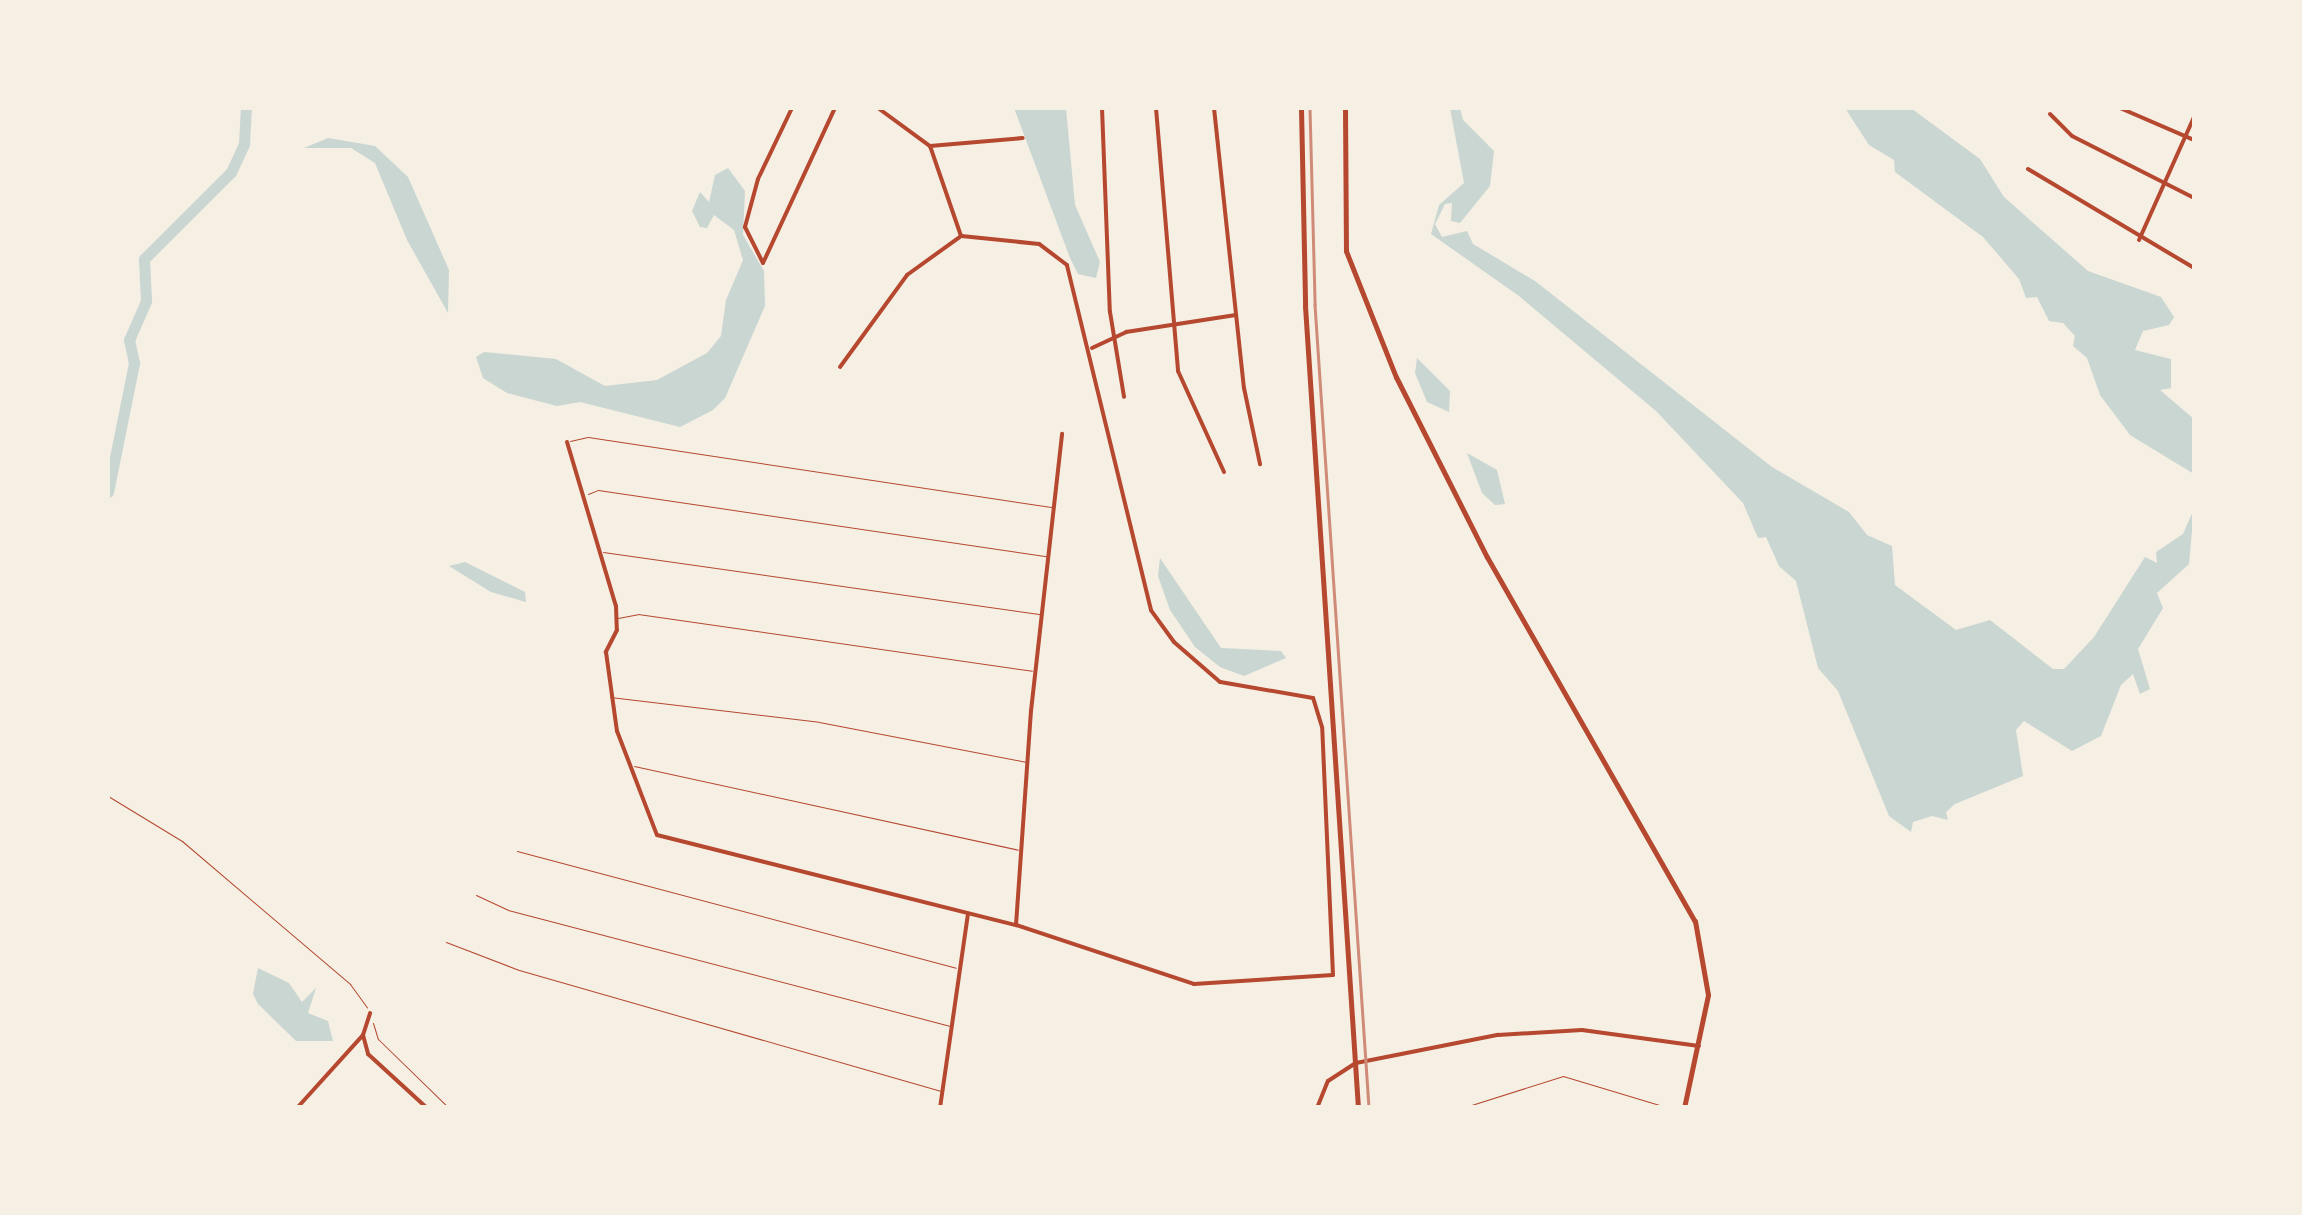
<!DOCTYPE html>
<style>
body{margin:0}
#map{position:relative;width:2302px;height:1215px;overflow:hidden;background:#f6efe4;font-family:"Golos Text",sans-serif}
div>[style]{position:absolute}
.water>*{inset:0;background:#c9d6d2}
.river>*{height:11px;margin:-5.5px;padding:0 5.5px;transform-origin:5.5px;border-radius:5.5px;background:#c9d6d2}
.path>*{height:1px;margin:-0.5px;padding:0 0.5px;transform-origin:0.5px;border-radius:0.5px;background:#b5482f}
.service>*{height:1px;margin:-0.5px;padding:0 0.5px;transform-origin:0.5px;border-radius:0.5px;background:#b5482f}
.minor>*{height:4px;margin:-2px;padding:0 2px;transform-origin:2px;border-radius:2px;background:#b5482f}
.primary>*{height:5px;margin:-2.5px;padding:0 2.5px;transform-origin:2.5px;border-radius:2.5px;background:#b5482f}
.tram>*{height:2.5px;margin:-1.25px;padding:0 1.25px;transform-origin:1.25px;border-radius:1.25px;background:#cf8b77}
span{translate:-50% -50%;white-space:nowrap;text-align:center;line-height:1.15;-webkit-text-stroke:8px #f6efe4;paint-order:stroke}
.frame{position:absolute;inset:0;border:110px solid #f6efe4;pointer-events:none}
</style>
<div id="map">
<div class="water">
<div style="clip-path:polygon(1014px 108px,1066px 108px,1075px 205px,1100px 262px,1096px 278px,1078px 274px,1070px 258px)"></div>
<div style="clip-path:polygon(1450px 108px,1460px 108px,1463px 120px,1494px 151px,1490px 186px,1460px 223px,1451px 221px,1452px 203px,1445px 204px,1435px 224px,1442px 237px,1467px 231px,1473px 244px,1535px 281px,1772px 467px,1849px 512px,1867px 535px,1892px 546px,1895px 585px,1956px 630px,1990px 620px,2053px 669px,2064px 669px,2094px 637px,2145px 557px,2157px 563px,2156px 552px,2183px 534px,2194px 509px,2189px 564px,2157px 593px,2163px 608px,2138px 649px,2150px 689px,2140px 694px,2133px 674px,2121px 685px,2101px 736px,2072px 751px,2024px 721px,2016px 730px,2023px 776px,1955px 804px,1946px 812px,1948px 820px,1932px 816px,1913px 822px,1911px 832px,1889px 816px,1838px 691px,1818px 668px,1796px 581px,1779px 566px,1766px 537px,1758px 538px,1743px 503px,1656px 411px,1519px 296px,1431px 234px,1439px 205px,1464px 183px)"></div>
<div style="clip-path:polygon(1845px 108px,1912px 109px,1980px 159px,2004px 197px,2088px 271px,2161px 297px,2174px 317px,2169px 325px,2143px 331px,2135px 350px,2171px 359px,2171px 388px,2160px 390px,2194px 419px,2194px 474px,2130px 435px,2100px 395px,2087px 358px,2073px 346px,2075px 336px,2063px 323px,2049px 321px,2037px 297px,2026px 298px,2019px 279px,1983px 237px,1895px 172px,1894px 160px,1869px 145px)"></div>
<div style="clip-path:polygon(328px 138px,375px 146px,408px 177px,449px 270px,448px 313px,407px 240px,375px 163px,351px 148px,304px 148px)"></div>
<div style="clip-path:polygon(728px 168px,745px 191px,743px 235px,764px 271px,765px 306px,725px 398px,713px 410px,680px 427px,580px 402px,557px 406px,507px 393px,483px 378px,476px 357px,484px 352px,556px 359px,605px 386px,657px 380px,707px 353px,721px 336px,726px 300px,743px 260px,734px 230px,714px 215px,707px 228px,700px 227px,692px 211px,700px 192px,709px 202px,715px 175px)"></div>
<div style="clip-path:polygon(1417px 358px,1450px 391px,1449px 412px,1427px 402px,1415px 373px)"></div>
<div style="clip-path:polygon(1467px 453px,1497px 470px,1505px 504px,1495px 505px,1482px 493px)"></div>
<div style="clip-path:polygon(1160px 558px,1221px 648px,1281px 651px,1286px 658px,1244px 676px,1220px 667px,1195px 647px,1170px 610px,1158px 576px)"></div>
<div style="clip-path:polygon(465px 562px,525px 592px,526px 602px,491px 592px,449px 566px)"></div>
<div style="clip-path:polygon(258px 968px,289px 983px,302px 1002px,316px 988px,308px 1013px,328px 1021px,333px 1041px,296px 1041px,258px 1004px,253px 994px)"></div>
</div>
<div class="river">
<div style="left:108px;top:492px;width:132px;rotate:-78.6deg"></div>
<div style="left:134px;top:363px;width:24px;rotate:-102deg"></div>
<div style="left:129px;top:340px;width:43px;rotate:-66.4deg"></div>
<div style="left:146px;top:301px;width:42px;rotate:-92.7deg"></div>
<div style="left:144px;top:259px;width:123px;rotate:-45deg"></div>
<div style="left:231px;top:172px;width:31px;rotate:-65deg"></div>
<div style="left:244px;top:144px;width:36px;rotate:-87deg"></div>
</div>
<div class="path">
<div style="left:108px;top:796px;width:87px;rotate:31.3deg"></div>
<div style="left:182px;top:841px;width:221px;rotate:40.4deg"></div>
<div style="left:350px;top:984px;width:29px;rotate:54deg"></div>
<div style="left:373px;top:1023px;width:17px;rotate:73deg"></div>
<div style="left:378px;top:1039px;width:99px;rotate:44.2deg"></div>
<div style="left:1462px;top:1108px;width:106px;rotate:-17.6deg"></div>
<div style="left:1563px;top:1076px;width:111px;rotate:16.8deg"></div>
</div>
<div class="service">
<div style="left:570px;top:441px;width:18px;rotate:-13deg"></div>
<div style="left:588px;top:437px;width:470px;rotate:8.6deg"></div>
<div style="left:588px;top:494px;width:11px;rotate:-22deg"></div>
<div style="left:598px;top:490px;width:453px;rotate:8.4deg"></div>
<div style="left:603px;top:552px;width:442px;rotate:8.1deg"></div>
<div style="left:618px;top:618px;width:20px;rotate:-11deg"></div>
<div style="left:638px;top:614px;width:398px;rotate:8.2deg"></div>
<div style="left:610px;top:697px;width:210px;rotate:6.8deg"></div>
<div style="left:819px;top:722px;width:211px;rotate:10.9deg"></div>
<div style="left:634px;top:766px;width:393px;rotate:12.3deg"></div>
<div style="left:517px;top:851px;width:454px;rotate:14.9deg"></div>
<div style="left:476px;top:895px;width:35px;rotate:25deg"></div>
<div style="left:508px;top:910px;width:456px;rotate:14.7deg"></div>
<div style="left:446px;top:942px;width:78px;rotate:21deg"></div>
<div style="left:519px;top:970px;width:438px;rotate:16deg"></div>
</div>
<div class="minor">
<div style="left:792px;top:108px;width:79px;rotate:115.6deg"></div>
<div style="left:758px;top:179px;width:50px;rotate:105.2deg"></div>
<div style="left:745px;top:227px;width:40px;rotate:63.4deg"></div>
<div style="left:763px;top:263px;width:171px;rotate:-65.1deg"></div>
<div style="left:878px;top:108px;width:64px;rotate:36.2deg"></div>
<div style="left:1102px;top:108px;width:204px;rotate:87.8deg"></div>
<div style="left:1110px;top:312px;width:86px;rotate:80.6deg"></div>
<div style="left:1156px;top:108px;width:264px;rotate:85.2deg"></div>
<div style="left:1178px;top:371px;width:111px;rotate:65.5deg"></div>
<div style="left:1214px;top:108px;width:282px;rotate:83.9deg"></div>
<div style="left:1244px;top:388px;width:78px;rotate:78.1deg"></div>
<div style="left:2120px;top:108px;width:81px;rotate:23.4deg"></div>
<div style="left:2050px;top:114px;width:31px;rotate:45deg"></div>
<div style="left:2072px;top:136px;width:137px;rotate:26.9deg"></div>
<div style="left:2028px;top:169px;width:193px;rotate:30.8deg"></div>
<div style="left:2139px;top:240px;width:135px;rotate:-65.9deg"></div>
<div style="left:1092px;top:348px;width:38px;rotate:-25deg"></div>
<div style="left:1126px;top:332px;width:111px;rotate:-8.8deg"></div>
<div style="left:840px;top:367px;width:114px;rotate:-53.9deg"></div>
<div style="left:907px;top:275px;width:67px;rotate:-35.8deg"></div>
<div style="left:961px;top:236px;width:95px;rotate:-109deg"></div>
<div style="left:930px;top:146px;width:93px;rotate:-4.9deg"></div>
<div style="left:567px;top:442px;width:171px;rotate:73.4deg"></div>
<div style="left:616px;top:606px;width:24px;rotate:88deg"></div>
<div style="left:617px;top:630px;width:25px;rotate:117deg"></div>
<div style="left:606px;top:652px;width:80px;rotate:82.1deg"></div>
<div style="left:617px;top:731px;width:111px;rotate:69deg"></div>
<div style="left:657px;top:835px;width:370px;rotate:14.1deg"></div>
<div style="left:1016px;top:925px;width:188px;rotate:18.3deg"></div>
<div style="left:1194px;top:984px;width:139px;rotate:-3.7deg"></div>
<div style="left:1333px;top:975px;width:248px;rotate:-92.5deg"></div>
<div style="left:1322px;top:727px;width:30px;rotate:-107deg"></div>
<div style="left:1313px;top:698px;width:94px;rotate:-170.2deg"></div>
<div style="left:1220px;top:682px;width:61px;rotate:-139deg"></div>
<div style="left:1174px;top:642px;width:39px;rotate:-126deg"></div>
<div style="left:1151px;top:610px;width:355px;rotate:-103.7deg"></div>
<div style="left:1067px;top:265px;width:35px;rotate:-143deg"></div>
<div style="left:1039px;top:244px;width:78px;rotate:-174.1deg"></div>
<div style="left:1016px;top:925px;width:215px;rotate:-86deg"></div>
<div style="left:1031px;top:711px;width:279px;rotate:-83.6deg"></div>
<div style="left:363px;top:1035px;width:20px;rotate:75deg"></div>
<div style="left:368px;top:1054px;width:80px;rotate:42.5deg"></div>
<div style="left:297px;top:1108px;width:98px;rotate:-47.9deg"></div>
<div style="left:363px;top:1035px;width:23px;rotate:-72deg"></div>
<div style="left:940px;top:1108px;width:196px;rotate:-81.8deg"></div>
<div style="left:1317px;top:1108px;width:29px;rotate:-68deg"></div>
<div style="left:1328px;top:1081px;width:33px;rotate:-33deg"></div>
<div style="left:1356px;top:1063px;width:145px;rotate:-11.2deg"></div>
<div style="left:1498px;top:1035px;width:84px;rotate:-3.4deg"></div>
<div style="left:1582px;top:1030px;width:118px;rotate:7.8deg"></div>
</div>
<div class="primary">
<div style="left:1301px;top:108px;width:198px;rotate:88.8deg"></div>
<div style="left:1305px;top:306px;width:804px;rotate:86.22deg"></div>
<div style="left:1345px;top:108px;width:143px;rotate:89.6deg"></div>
<div style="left:1346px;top:251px;width:136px;rotate:68.4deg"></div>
<div style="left:1396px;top:377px;width:202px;rotate:63.2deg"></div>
<div style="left:1487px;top:557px;width:419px;rotate:60.3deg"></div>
<div style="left:1695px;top:921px;width:75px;rotate:80deg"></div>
<div style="left:1708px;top:995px;width:116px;rotate:102deg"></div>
</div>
<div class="tram">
<div style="left:1310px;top:108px;width:197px;rotate:88.5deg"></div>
<div style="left:1315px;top:305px;width:805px;rotate:86.15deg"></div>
</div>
<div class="frame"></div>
</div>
